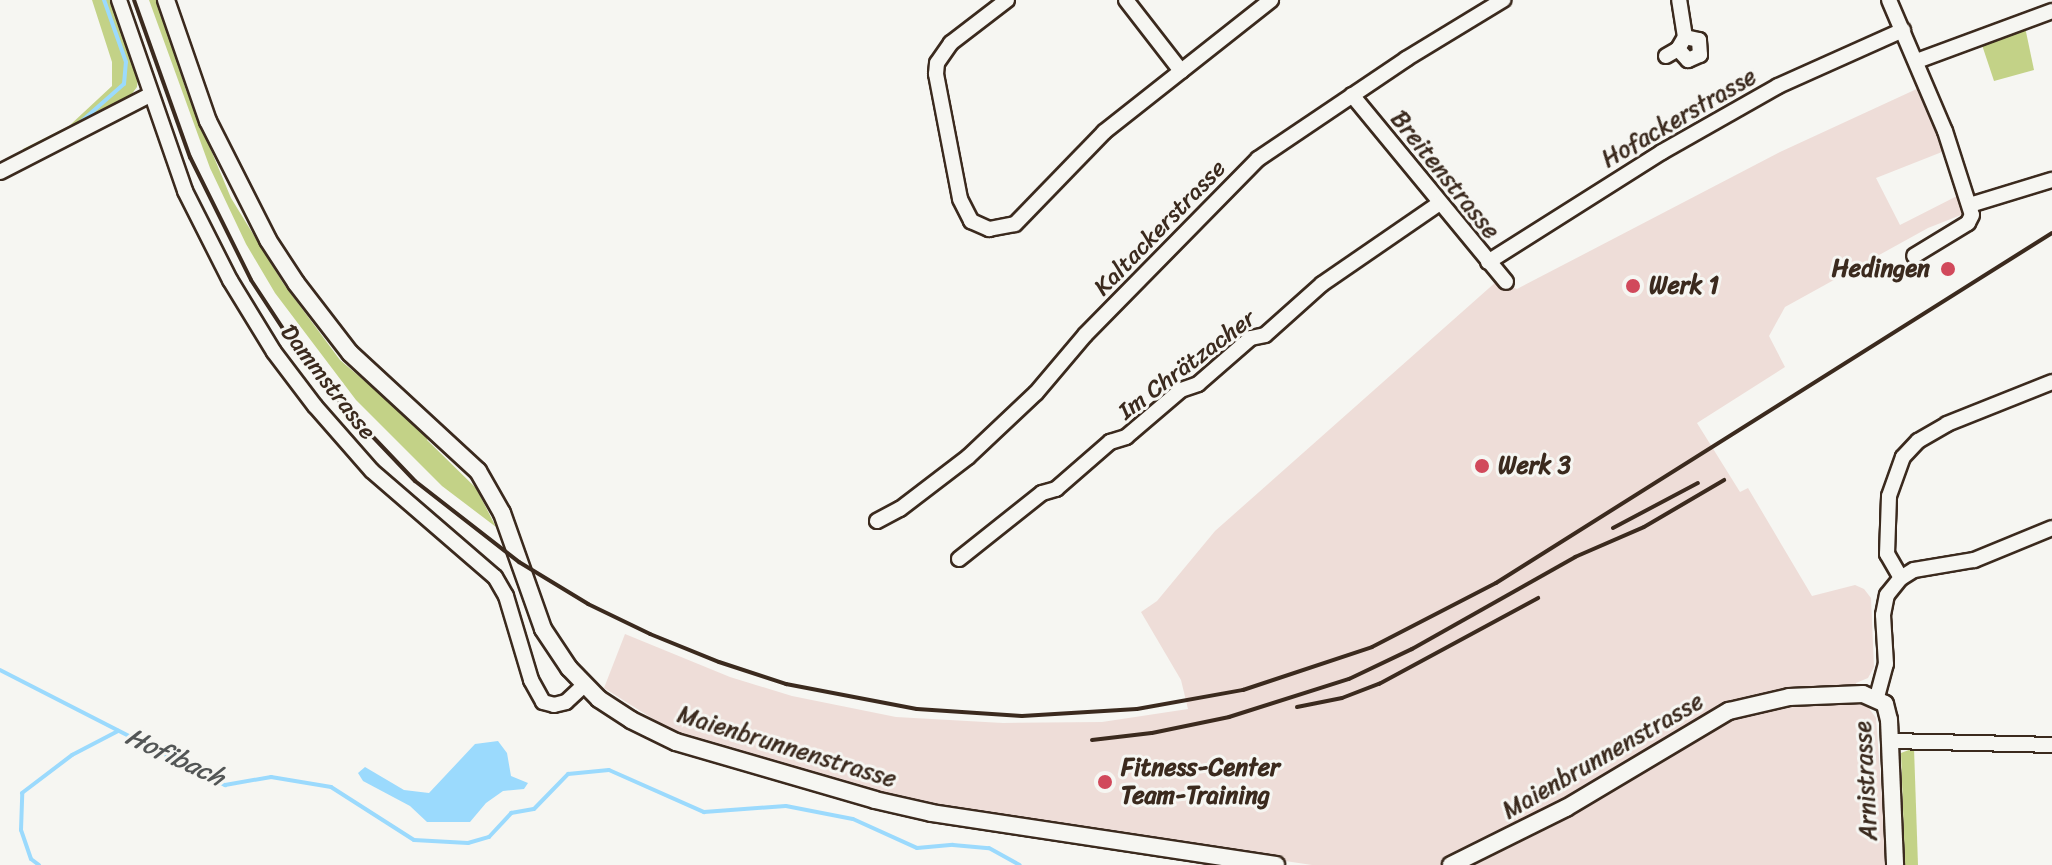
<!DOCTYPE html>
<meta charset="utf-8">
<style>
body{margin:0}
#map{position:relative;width:2052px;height:865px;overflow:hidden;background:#f6f6f2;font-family:Sriracha,sans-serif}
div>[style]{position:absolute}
.built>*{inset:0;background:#eeddd8}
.green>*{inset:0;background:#c3d287}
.water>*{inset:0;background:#9bdafd}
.stream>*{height:4px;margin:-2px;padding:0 2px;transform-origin:2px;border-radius:2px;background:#9bdafd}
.roads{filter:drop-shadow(2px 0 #3b2a1e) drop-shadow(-2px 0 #3b2a1e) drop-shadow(0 2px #3b2a1e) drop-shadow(0 -2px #3b2a1e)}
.minor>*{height:14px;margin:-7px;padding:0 7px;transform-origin:7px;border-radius:7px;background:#f6f6f2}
.tertiary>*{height:16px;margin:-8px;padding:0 8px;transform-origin:8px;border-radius:8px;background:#f6f6f2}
.rail>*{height:4px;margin:-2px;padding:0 2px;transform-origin:2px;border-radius:2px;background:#3b2a1e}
.dots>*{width:22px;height:22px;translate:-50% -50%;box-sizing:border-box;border:4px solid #f6f6f2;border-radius:50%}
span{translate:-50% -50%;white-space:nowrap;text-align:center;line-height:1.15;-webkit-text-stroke:6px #f6f6f2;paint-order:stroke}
.street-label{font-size:24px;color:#3b2a1e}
.poi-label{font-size:24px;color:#3b2a1e;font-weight:700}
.right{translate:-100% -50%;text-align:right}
.left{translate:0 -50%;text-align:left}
.water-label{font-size:26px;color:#535656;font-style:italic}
</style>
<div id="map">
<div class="built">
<div style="clip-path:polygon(1921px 87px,1947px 150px,1876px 178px,1900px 225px,1959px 195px,1966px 213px,1928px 228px,1785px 307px,1769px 336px,1785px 367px,1697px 423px,1740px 492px,1748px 488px,1812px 596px,1855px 585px,1864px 589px,1871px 598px,1874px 667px,1868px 678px,1856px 683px,1856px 703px,1868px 707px,1876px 718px,1887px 865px,1312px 865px,983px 816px,876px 794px,677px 734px,604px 688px,625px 634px,730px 677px,792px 696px,896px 717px,1003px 723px,1102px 722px,1188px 709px,1181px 680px,1141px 612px,1157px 601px,1215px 531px,1497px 281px,1517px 289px,1780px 152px)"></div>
</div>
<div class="green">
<div style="clip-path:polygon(92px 0,115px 0,138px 76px,137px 87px,128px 99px,26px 155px,23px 149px,69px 126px,112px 86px,112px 62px)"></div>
<div style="clip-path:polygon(149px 0,157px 0,186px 90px,231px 198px,283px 283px,340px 360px,429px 436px,427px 440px,476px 488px,496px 527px,442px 486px,356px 400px,275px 293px,246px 244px,210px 168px)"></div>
<div style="clip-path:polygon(2025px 27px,2034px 70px,1994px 81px,1981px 42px)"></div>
<div style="clip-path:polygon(1914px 748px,1918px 865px,1905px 865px,1901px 753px)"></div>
</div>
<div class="water">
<div style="clip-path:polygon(498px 741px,507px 753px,511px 776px,528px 783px,524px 789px,503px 791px,486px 803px,470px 822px,427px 822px,410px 806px,363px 781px,358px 773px,365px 767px,404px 790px,429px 793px,475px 744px)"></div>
</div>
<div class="stream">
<div style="left:75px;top:127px;width:65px;rotate:-41.3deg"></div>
<div style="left:124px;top:84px;width:22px;rotate:-85deg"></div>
<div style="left:126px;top:62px;width:66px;rotate:-109.5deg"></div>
<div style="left:0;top:670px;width:253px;rotate:27.1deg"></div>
<div style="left:225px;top:785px;width:47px;rotate:-9.9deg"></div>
<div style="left:271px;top:777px;width:61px;rotate:9.5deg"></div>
<div style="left:331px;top:787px;width:98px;rotate:32.6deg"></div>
<div style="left:414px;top:840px;width:54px;rotate:3.2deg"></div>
<div style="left:468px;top:843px;width:22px;rotate:-16deg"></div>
<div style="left:489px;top:837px;width:33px;rotate:-47deg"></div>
<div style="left:511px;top:813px;width:23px;rotate:-10deg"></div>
<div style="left:534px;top:809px;width:49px;rotate:-45.8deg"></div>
<div style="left:568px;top:774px;width:41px;rotate:-5.6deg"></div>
<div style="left:609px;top:770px;width:104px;rotate:23.9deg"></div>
<div style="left:704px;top:812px;width:82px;rotate:-4.2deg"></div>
<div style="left:786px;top:806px;width:68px;rotate:11deg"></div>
<div style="left:853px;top:819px;width:70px;rotate:24.4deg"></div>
<div style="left:917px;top:848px;width:36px;rotate:-5deg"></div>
<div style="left:953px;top:845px;width:36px;rotate:5deg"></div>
<div style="left:989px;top:848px;width:35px;rotate:29deg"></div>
<div style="left:39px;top:865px;width:10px;rotate:-143deg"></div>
<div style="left:31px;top:859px;width:31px;rotate:-109deg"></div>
<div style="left:21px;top:830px;width:37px;rotate:-88deg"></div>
<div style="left:22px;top:793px;width:63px;rotate:-37.2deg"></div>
<div style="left:72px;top:755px;width:52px;rotate:-27.6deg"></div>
</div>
<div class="roads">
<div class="minor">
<div style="left:119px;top:0;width:202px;rotate:70.9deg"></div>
<div style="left:185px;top:191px;width:100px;rotate:63.2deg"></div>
<div style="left:230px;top:280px;width:84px;rotate:58.6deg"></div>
<div style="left:274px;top:352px;width:68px;rotate:52.8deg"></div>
<div style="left:315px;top:406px;width:86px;rotate:48.8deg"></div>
<div style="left:372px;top:471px;width:162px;rotate:40.8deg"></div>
<div style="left:495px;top:577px;width:22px;rotate:60deg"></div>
<div style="left:506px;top:596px;width:88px;rotate:73.4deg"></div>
<div style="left:531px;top:680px;width:25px;rotate:61deg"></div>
<div style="left:543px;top:702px;width:11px;rotate:15deg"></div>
<div style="left:554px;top:705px;width:12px;rotate:-14deg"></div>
<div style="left:566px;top:702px;width:25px;rotate:-43deg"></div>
<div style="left:1007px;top:0;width:71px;rotate:142.5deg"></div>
<div style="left:951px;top:43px;width:24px;rotate:125deg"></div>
<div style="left:937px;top:63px;width:11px;rotate:95deg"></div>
<div style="left:936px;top:74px;width:127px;rotate:79.1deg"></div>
<div style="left:960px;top:199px;width:25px;rotate:63deg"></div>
<div style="left:971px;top:221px;width:20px;rotate:24deg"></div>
<div style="left:989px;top:229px;width:26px;rotate:-11deg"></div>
<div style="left:1015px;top:224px;width:128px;rotate:-45.9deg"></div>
<div style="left:1104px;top:132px;width:213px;rotate:-38.3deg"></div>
<div style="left:1126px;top:0;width:90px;rotate:52.2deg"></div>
<div style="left:1889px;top:0;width:142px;rotate:66.9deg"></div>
<div style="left:1945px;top:131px;width:88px;rotate:72.2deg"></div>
<div style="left:1972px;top:215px;width:9px;rotate:117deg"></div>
<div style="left:1968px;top:223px;width:63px;rotate:148.6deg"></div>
<div style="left:1678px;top:49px;width:15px;rotate:48deg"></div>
<div style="left:1688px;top:60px;width:13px;rotate:-23deg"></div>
<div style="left:1700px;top:55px;width:15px;rotate:-94deg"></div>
<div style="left:1699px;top:40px;width:14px;rotate:-168deg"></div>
<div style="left:1666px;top:56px;width:14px;rotate:-30deg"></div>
<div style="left:1678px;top:49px;width:14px;rotate:-60deg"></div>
<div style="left:1685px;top:37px;width:37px;rotate:-99deg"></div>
<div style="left:1917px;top:61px;width:144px;rotate:-20.3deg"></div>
<div style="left:1352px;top:95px;width:242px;rotate:50.5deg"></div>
<div style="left:0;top:172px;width:169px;rotate:-27.2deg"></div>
<div style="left:1970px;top:205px;width:86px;rotate:-17deg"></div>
<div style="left:1488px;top:262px;width:206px;rotate:-32.3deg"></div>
<div style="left:1662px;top:152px;width:133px;rotate:-29.6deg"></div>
<div style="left:1778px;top:86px;width:137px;rotate:-24.1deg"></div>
<div style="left:877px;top:521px;width:26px;rotate:-28deg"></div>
<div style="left:900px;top:509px;width:86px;rotate:-37.4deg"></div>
<div style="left:968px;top:457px;width:93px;rotate:-43.3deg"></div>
<div style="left:1036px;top:393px;width:76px;rotate:-49.8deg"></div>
<div style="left:1085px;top:335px;width:247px;rotate:-45.5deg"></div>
<div style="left:1258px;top:159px;width:179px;rotate:-34deg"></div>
<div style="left:1406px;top:59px;width:114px;rotate:-31.3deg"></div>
<div style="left:959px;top:559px;width:106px;rotate:-38.5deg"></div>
<div style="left:1042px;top:493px;width:15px;rotate:-16deg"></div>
<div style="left:1056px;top:489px;width:72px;rotate:-41deg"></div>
<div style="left:1110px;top:442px;width:17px;rotate:-17deg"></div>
<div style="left:1126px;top:437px;width:72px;rotate:-40.5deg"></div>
<div style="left:1181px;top:390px;width:18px;rotate:-19deg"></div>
<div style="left:1198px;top:384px;width:70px;rotate:-41deg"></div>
<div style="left:1251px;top:338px;width:14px;rotate:-12deg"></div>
<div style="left:1265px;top:335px;width:76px;rotate:-41.8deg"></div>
<div style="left:1322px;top:284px;width:143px;rotate:-34.5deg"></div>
<div style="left:1901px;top:578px;width:28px;rotate:-120deg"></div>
<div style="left:1887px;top:554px;width:58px;rotate:-88deg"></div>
<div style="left:1889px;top:496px;width:41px;rotate:-70.3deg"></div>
<div style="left:1903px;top:457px;width:22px;rotate:-47deg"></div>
<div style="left:1918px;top:441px;width:34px;rotate:-30deg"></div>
<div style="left:1947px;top:424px;width:113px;rotate:-21.8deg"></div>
<div style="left:1877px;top:697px;width:34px;rotate:-75deg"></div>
<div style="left:1886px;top:664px;width:49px;rotate:-93.5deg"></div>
<div style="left:1883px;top:615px;width:20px;rotate:-79deg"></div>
<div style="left:1887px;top:595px;width:22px;rotate:-51deg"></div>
<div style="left:1901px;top:578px;width:15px;rotate:-32deg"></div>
<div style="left:1914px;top:570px;width:61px;rotate:-9.5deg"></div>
<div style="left:1974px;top:560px;width:84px;rotate:-22.3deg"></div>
<div style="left:1891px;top:741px;width:161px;rotate:1.4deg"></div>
</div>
<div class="tertiary">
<div style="left:166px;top:0;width:128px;rotate:70.9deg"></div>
<div style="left:208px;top:121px;width:133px;rotate:63.2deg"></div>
<div style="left:268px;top:240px;width:51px;rotate:56.9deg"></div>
<div style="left:296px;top:283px;width:88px;rotate:52.4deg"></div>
<div style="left:350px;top:353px;width:174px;rotate:42.7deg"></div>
<div style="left:478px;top:471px;width:48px;rotate:60.3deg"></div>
<div style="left:502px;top:513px;width:123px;rotate:70.5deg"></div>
<div style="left:543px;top:629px;width:47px;rotate:56.3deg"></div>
<div style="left:569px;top:668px;width:43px;rotate:45.9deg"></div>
<div style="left:599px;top:699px;width:38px;rotate:33deg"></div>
<div style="left:631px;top:720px;width:50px;rotate:26.1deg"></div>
<div style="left:676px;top:742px;width:207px;rotate:16.2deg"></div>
<div style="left:875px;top:800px;width:58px;rotate:12.8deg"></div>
<div style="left:932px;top:813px;width:348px;rotate:8.6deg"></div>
<div style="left:1451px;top:865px;width:128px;rotate:-26.4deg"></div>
<div style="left:1566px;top:808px;width:190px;rotate:-30.8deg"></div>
<div style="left:1729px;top:711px;width:62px;rotate:-13.1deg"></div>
<div style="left:1789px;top:697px;width:74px;rotate:-2.3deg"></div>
<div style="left:1863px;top:694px;width:24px;rotate:24deg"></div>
<div style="left:1885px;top:704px;width:16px;rotate:76deg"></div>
<div style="left:1889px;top:720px;width:145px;rotate:87.6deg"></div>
</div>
</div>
<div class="rail">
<div style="left:134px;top:0;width:167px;rotate:70.4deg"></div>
<div style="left:190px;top:157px;width:137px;rotate:63.6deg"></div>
<div style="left:251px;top:280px;width:80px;rotate:56.7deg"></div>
<div style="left:295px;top:347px;width:64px;rotate:51.3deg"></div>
<div style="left:335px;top:397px;width:116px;rotate:46.4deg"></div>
<div style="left:415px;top:481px;width:132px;rotate:37.9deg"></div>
<div style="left:519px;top:562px;width:81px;rotate:31.3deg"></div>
<div style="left:588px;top:604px;width:69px;rotate:25.8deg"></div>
<div style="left:650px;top:634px;width:74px;rotate:22.1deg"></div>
<div style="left:719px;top:662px;width:71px;rotate:18.2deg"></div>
<div style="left:786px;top:684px;width:133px;rotate:10.8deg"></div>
<div style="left:917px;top:709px;width:105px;rotate:3.8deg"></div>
<div style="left:1022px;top:716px;width:115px;rotate:-3.5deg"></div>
<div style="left:1137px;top:709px;width:108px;rotate:-10.2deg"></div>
<div style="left:1243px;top:690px;width:136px;rotate:-18.4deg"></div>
<div style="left:1372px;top:647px;width:140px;rotate:-27.3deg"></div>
<div style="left:1496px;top:583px;width:657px;rotate:-32.19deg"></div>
<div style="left:1613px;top:528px;width:96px;rotate:-27.9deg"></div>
<div style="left:1297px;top:707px;width:46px;rotate:-11.3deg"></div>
<div style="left:1342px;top:698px;width:40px;rotate:-21deg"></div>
<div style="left:1379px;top:684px;width:181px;rotate:-28.4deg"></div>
<div style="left:1092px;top:740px;width:60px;rotate:-6.7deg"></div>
<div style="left:1152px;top:733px;width:79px;rotate:-11.7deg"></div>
<div style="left:1229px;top:717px;width:126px;rotate:-17.6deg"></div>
<div style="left:1349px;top:679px;width:70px;rotate:-25.5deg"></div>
<div style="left:1412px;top:649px;width:187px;rotate:-29.4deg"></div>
<div style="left:1575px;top:557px;width:75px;rotate:-23.5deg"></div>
<div style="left:1644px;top:527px;width:93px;rotate:-30.4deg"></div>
</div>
<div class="dots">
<div style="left:1948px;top:269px;background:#d1495b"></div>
<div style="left:1633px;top:286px;background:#d1495b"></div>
<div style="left:1482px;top:466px;background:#d1495b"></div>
<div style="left:1105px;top:782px;background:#d1495b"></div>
</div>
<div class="street-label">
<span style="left:1679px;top:118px;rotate:-30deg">Hofackerstrasse</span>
<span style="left:1445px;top:175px;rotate:51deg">Breitenstrasse</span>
<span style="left:1160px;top:228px;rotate:-46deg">Kaltackerstrasse</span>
<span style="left:1187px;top:365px;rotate:-37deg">Im Chrätzacher</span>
<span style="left:328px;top:382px;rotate:52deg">Dammstrasse</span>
<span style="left:787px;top:747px;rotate:17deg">Maienbrunnenstrasse</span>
<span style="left:1603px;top:756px;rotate:-30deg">Maienbrunnenstrasse</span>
<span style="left:1866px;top:781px;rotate:-93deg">Arnistrasse</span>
</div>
<div class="poi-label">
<span class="right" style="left:1930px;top:269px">Hedingen</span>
<span class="left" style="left:1649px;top:286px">Werk 1</span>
<span class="left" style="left:1498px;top:466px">Werk 3</span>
<span class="left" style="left:1121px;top:782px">Fitness-Center<br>Team-Training</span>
</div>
<div class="water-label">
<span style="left:175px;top:757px;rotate:25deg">Hofibach</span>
</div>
</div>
